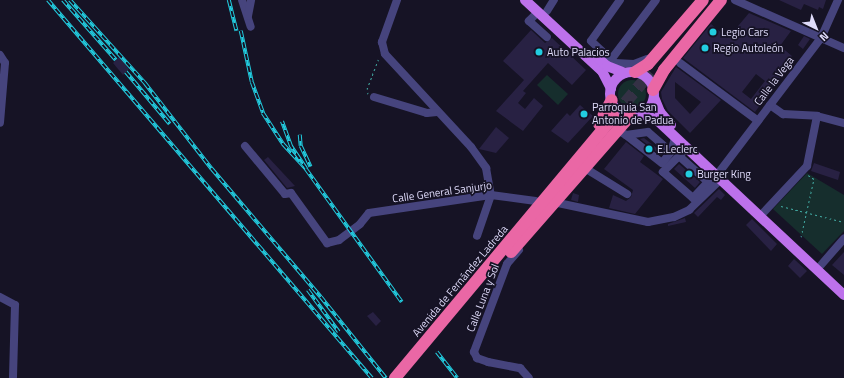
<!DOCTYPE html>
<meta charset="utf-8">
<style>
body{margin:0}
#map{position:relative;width:844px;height:378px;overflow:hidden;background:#161325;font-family:"Titillium Web",sans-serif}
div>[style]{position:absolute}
.green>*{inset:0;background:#162e2d}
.round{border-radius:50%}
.building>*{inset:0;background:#282143}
.highway-tunnel>*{height:12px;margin-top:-6px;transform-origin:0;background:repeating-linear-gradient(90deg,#343145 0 12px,transparent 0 18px)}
.path>*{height:1px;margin-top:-0.5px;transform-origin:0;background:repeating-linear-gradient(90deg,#41a9a2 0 2px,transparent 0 5px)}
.minor>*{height:8px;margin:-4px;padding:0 4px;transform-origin:4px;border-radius:4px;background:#46447d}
.major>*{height:10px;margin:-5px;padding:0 5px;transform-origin:5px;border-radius:5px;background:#bd71eb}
.major>.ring{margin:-5px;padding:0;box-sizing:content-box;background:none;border:10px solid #bd71eb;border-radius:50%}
.highway>*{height:12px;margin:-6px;padding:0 6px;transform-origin:6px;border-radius:6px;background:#ea67a5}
.rail>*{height:3.5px;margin-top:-1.75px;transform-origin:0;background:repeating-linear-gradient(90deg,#161325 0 6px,#22cde0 0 12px);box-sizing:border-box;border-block:1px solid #22cde0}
.dots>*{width:11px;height:11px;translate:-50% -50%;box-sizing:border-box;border:2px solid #161325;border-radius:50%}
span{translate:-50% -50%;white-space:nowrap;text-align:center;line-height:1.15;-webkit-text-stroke:3.5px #161325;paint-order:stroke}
.poi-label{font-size:11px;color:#dfdbfa}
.left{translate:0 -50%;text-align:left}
.street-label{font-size:11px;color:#dfdbfa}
.north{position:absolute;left:796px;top:8px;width:40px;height:40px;-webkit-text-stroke:3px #161325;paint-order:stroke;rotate:137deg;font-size:11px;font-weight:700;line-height:16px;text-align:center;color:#dfdbfa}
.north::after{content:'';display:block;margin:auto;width:14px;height:18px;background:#dfdbfa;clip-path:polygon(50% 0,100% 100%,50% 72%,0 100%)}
</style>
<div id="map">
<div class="green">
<div style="clip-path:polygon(547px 75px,568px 94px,558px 105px,537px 85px)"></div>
<div class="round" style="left:618px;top:80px;width:28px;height:28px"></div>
<div style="clip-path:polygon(807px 173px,844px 195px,844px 231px,822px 254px,773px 209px)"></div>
</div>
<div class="building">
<div style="clip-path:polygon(779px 0,826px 0,823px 9px,819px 7px,818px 10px,804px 4px,801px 10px)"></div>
<div style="clip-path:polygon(evenodd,749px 13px,791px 31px,780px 46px,792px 56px,785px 65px,788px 67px,755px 112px,683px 58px,711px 24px,728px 38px,749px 13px,756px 74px,765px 81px,751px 99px,742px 92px,756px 74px)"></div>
<div style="clip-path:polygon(531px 30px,545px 43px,552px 38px,586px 70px,572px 85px,548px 63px,523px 91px,526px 93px,518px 103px,525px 109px,534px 98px,543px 106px,523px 131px,496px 111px,524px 80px,503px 61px)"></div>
<div style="clip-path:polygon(804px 36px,810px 39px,803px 49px,798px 45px)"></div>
<div style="clip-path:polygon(119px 57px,129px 69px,123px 75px,113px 63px)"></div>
<div style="clip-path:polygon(evenodd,676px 67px,721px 100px,690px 133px,668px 111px,662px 99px,661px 92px,676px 67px,675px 82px,701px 102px,690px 114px,675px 98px,675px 82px)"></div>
<div style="clip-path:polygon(580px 105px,593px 116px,568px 143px,551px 131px,567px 113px,570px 116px)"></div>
<div style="clip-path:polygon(496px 127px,509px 138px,496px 153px,479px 149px)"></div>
<div style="clip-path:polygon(644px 138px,663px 153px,661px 155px,640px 139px)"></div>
<div style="clip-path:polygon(626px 142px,644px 156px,640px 162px,663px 179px,635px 214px,609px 208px,613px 195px,626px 201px,631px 197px,633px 190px,604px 169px)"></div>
<div style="clip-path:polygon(268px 157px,295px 186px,287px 188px,264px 160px)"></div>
<div style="clip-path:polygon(814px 163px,840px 172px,838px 180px,811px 171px)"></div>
<div style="clip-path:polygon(679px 164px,700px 182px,695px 188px,674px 169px)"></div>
<div style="clip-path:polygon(719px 189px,725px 195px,721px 200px,717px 197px,698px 217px,694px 213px)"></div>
<div style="clip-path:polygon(573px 193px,579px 195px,578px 202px,571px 200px)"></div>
<div style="clip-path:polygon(685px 218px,686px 222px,668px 226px,668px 224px)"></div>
<div style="clip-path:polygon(752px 219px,777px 244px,771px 251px,746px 225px)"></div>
<div style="clip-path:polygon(844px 252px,844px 275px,832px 265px)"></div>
<div style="clip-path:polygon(794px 259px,807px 271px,800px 278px,788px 266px)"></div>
<div style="clip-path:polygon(373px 312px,381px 321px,376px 326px,367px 316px)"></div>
</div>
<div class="highway-tunnel">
<div style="left:614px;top:116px;width:57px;rotate:-49.9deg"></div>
</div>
<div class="path">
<div style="left:368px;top:94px;width:5px;rotate:-101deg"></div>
<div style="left:367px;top:89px;width:33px;rotate:-69deg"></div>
<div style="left:781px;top:206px;width:65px;rotate:14.3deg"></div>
<div style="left:801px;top:237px;width:59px;rotate:-77.4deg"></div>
<div style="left:814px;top:179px;width:7px;rotate:-146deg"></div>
</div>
<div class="minor">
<div style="left:242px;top:0;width:28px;rotate:72deg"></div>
<div style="left:397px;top:0;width:45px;rotate:109.7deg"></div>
<div style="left:382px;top:42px;width:12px;rotate:76deg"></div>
<div style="left:385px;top:54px;width:127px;rotate:47.2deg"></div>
<div style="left:471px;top:147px;width:26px;rotate:54deg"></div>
<div style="left:486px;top:168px;width:27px;rotate:80deg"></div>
<div style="left:491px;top:195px;width:43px;rotate:108.9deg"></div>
<div style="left:620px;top:0;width:50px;rotate:125.3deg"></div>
<div style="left:591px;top:41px;width:33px;rotate:43deg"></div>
<div style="left:615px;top:63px;width:19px;rotate:3deg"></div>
<div style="left:634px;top:64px;width:14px;rotate:-21deg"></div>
<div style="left:735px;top:0;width:119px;rotate:23.8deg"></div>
<div style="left:547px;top:11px;width:13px;rotate:-58deg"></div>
<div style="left:538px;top:12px;width:13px;rotate:135deg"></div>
<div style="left:529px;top:21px;width:24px;rotate:42deg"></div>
<div style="left:248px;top:16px;width:16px;rotate:-79deg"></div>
<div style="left:0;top:55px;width:9px;rotate:58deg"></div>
<div style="left:5px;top:63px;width:60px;rotate:94.8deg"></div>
<div style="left:610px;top:61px;width:76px;rotate:-53deg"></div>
<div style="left:680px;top:63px;width:97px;rotate:36.6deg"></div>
<div style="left:374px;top:97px;width:55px;rotate:16.8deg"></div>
<div style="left:427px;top:113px;width:10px;rotate:-6deg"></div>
<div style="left:770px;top:105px;width:16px;rotate:35deg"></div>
<div style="left:783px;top:114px;width:34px;rotate:3deg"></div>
<div style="left:817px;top:116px;width:28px;rotate:15deg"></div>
<div style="left:621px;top:132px;width:6px;rotate:31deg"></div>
<div style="left:626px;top:135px;width:22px;rotate:-8deg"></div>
<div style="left:648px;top:132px;width:30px;rotate:41deg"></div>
<div style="left:671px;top:152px;width:15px;rotate:-74deg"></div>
<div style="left:626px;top:135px;width:46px;rotate:37.9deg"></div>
<div style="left:662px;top:163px;width:14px;rotate:-51deg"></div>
<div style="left:245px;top:146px;width:62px;rotate:50.2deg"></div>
<div style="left:285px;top:194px;width:6px;rotate:-9deg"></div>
<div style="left:291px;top:193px;width:62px;rotate:54.2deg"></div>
<div style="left:327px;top:243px;width:12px;rotate:-14deg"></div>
<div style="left:339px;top:240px;width:26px;rotate:-37deg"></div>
<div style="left:360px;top:224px;width:14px;rotate:-51deg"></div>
<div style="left:369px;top:213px;width:123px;rotate:-8.4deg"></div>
<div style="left:491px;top:195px;width:45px;rotate:7.6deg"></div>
<div style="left:679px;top:156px;width:39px;rotate:42deg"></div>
<div style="left:708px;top:182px;width:22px;rotate:133deg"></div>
<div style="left:693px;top:198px;width:40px;rotate:-139deg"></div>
<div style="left:663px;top:172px;width:34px;rotate:-45deg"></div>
<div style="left:588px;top:170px;width:46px;rotate:31.6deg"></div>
<div style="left:720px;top:171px;width:167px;rotate:-52.8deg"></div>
<div style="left:821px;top:38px;width:42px;rotate:-65.9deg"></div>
<div style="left:558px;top:203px;width:92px;rotate:11.9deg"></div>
<div style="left:648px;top:222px;width:26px;rotate:-11deg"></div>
<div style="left:674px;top:217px;width:17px;rotate:-25deg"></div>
<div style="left:689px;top:210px;width:43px;rotate:-44.1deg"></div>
<div style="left:764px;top:212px;width:63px;rotate:-46.9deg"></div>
<div style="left:807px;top:166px;width:51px;rotate:-78.7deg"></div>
<div style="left:519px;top:250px;width:18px;rotate:131deg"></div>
<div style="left:507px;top:264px;width:94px;rotate:110.6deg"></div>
<div style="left:474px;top:352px;width:7px;rotate:63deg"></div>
<div style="left:477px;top:358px;width:12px;rotate:20deg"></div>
<div style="left:488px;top:362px;width:33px;rotate:11deg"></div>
<div style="left:520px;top:368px;width:13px;rotate:48deg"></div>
<div style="left:821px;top:265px;width:35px;rotate:-49deg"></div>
<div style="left:0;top:297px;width:17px;rotate:28deg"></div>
<div style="left:15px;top:305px;width:73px;rotate:91.6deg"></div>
</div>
<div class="major">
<div style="left:525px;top:0;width:105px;rotate:42.7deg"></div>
<div style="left:602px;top:71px;width:20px;rotate:63deg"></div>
<div style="left:598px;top:58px;width:12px;rotate:42deg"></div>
<div style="left:607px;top:66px;width:19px;rotate:21deg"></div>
<div class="ring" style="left:610px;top:72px;width:34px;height:34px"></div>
<div style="left:654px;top:97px;width:16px;rotate:68deg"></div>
<div style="left:660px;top:112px;width:17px;rotate:50deg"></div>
<div style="left:642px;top:114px;width:16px;rotate:22deg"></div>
<div style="left:657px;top:120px;width:256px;rotate:43.1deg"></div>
</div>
<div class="highway">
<div style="left:635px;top:72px;width:15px;rotate:-32deg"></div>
<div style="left:648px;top:64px;width:84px;rotate:-49.3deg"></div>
<div style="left:653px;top:90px;width:23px;rotate:-61deg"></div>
<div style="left:664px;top:70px;width:90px;rotate:-50.8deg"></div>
<div style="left:599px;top:124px;width:27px;rotate:-62deg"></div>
<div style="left:511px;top:252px;width:181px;rotate:-48.8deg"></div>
<div style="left:395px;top:378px;width:341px;rotate:-50.1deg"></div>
</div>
<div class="rail">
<div style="left:48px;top:0;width:498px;rotate:49.4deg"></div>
<div style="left:63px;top:0;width:80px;rotate:48.5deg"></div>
<div style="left:70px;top:0;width:112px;rotate:47.9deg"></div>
<div style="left:145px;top:83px;width:109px;rotate:52.1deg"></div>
<div style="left:212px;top:169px;width:168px;rotate:49.6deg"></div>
<div style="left:321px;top:297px;width:104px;rotate:51.3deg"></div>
<div style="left:229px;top:0;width:32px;rotate:76deg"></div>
<div style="left:241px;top:31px;width:52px;rotate:77.8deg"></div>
<div style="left:252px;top:82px;width:33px;rotate:70deg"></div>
<div style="left:263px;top:113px;width:37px;rotate:57deg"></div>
<div style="left:283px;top:144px;width:34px;rotate:47deg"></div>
<div style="left:306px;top:169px;width:27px;rotate:-124deg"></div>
<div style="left:291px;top:147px;width:27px;rotate:-110deg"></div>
<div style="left:126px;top:72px;width:68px;rotate:49.8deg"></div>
<div style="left:300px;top:135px;width:11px;rotate:85deg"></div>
<div style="left:301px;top:146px;width:23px;rotate:65deg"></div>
<div style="left:306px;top:169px;width:164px;rotate:54.2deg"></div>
<div style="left:308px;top:290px;width:52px;rotate:53.6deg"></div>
<div style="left:437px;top:352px;width:33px;rotate:52deg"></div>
</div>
<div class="dots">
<div style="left:713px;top:32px;background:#22cde0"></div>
<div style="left:705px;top:48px;background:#22cde0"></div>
<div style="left:539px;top:52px;background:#22cde0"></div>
<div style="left:584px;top:114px;background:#22cde0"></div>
<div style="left:649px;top:149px;background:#22cde0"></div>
<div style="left:689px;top:174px;background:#22cde0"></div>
</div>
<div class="poi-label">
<span class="left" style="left:721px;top:32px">Legio Cars</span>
<span class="left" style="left:713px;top:48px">Regio Autoleón</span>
<span class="left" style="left:547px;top:52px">Auto Palacios</span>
<span class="left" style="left:592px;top:114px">Parroquia San<br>Antonio de Padua</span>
<span class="left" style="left:657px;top:149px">E.Leclerc</span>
<span class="left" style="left:697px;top:174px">Burger King</span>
</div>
<div class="street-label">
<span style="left:774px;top:81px;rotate:-53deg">Calle la Vega</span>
<span style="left:442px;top:192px;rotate:-8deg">Calle General Sanjurjo</span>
<span style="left:460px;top:281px;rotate:-50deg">Avenida de Fernández Ladreda</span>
<span style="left:483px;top:298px;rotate:-69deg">Calle Luna y Sol</span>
</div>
<div class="north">N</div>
</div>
